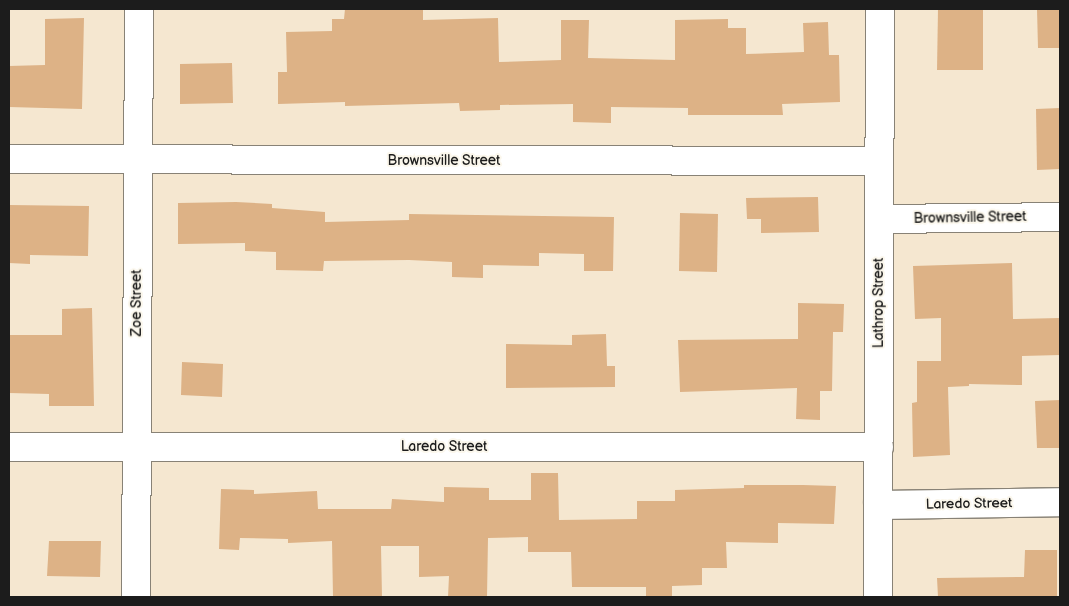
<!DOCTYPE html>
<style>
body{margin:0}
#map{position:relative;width:1069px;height:606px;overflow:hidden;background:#f5e7d0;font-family:"Balsamiq Sans",sans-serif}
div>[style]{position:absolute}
.building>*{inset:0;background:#ddb286}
.roads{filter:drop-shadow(1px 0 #888276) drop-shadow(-1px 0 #888276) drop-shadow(0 1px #888276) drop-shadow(0 -1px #888276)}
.street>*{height:28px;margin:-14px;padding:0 14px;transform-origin:14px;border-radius:14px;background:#fff}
.secondary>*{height:28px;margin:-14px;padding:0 14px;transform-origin:14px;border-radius:14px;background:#fff}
span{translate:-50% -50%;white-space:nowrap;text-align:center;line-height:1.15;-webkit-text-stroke:4px #fbf7ec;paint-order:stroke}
.street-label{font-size:14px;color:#1c1c1c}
.frame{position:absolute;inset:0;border:10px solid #1c1c1c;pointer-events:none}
</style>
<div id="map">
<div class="building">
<div style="clip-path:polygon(345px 9px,423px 9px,423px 20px,498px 18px,499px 62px,561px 60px,561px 20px,589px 20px,588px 58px,675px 60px,675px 20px,728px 19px,728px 28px,746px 28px,746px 54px,804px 52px,803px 23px,828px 22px,829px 55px,839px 55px,840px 102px,782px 104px,783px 115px,688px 115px,688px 108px,611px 107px,611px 123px,573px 122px,573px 104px,500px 105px,500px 110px,460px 111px,459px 103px,345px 106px,345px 102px,278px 104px,278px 72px,287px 72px,286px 32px,332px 31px,332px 19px,344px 19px)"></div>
<div style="clip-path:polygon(938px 9px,983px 9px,983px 70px,937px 70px)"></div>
<div style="clip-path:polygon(1037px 9px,1060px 9px,1060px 48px,1038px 48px)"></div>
<div style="clip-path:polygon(84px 18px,82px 109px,9px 107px,9px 66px,45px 65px,45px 19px)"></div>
<div style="clip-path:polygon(232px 63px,233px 103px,180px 104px,180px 64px)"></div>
<div style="clip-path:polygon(1060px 108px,1060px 169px,1037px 170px,1036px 109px)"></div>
<div style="clip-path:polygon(818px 197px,819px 232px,761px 233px,761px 219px,747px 219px,746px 198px)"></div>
<div style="clip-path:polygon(236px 202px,272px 204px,272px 208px,325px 212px,325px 222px,409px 220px,409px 214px,614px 217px,613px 271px,584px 271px,584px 254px,539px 253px,539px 266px,483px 265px,483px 278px,452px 277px,452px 262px,409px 260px,324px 261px,323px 271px,276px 270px,276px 252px,245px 251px,245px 243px,178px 244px,178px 203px)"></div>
<div style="clip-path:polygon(9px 205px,89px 206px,88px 256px,30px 255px,30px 264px,9px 263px)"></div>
<div style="clip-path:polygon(680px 213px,718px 214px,717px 272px,679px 271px)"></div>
<div style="clip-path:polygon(1012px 263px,1013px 319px,1060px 318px,1060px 355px,1022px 356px,1022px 385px,969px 384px,969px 386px,948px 387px,950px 455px,913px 457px,912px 403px,917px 402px,917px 361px,941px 361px,941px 318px,915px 319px,913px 266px)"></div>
<div style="clip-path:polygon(798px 303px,844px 304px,843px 332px,833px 332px,832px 391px,820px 391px,820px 420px,796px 419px,797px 388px,680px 392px,678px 340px,798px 339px)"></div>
<div style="clip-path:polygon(92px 308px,94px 406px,49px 406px,49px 394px,9px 393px,9px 335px,62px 335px,62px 309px)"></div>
<div style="clip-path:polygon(606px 334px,607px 366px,615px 366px,615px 387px,506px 388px,506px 344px,572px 345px,572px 335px)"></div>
<div style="clip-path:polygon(182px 362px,223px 364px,222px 397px,181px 395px)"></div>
<div style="clip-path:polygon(1060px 400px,1060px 448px,1037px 448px,1035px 401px)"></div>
<div style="clip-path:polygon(531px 473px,558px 473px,559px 520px,637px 519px,637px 501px,675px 501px,675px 490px,744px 488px,744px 485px,803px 485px,836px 486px,834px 524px,778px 523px,778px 543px,726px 542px,727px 568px,702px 568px,702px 585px,672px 586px,672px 597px,646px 597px,646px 587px,572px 587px,571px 552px,528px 552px,528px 537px,488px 538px,487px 597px,448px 597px,449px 576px,419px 577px,419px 546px,381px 546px,382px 597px,333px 597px,332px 541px,288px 543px,288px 539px,240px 538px,239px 550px,219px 549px,221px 489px,254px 490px,254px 494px,317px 491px,318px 509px,391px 509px,392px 499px,444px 502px,444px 487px,489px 488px,489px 500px,531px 500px)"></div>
<div style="clip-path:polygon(49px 541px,101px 541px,100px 577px,47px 576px)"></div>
<div style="clip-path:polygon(1025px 550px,1057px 550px,1057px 597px,938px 597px,937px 578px,1024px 577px)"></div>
</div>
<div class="roads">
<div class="street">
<div style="left:9px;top:159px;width:870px;rotate:0.13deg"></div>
<div style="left:879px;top:219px;width:181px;rotate:-0.6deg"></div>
<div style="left:9px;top:447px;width:870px"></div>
<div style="left:878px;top:505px;width:182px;rotate:-0.9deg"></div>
<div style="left:136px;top:597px;width:588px;rotate:-89.71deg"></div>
</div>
<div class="secondary">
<div style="left:878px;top:597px;width:588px;rotate:-89.81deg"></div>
</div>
</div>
<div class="street-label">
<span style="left:444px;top:161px">Brownsville Street</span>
<span style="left:970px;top:218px;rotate:-1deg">Brownsville Street</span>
<span style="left:137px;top:303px;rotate:-90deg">Zoe Street</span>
<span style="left:879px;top:303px;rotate:-90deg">Lathrop Street</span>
<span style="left:444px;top:447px">Laredo Street</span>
<span style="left:969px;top:504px;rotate:-1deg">Laredo Street</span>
</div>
<div class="frame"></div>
</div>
